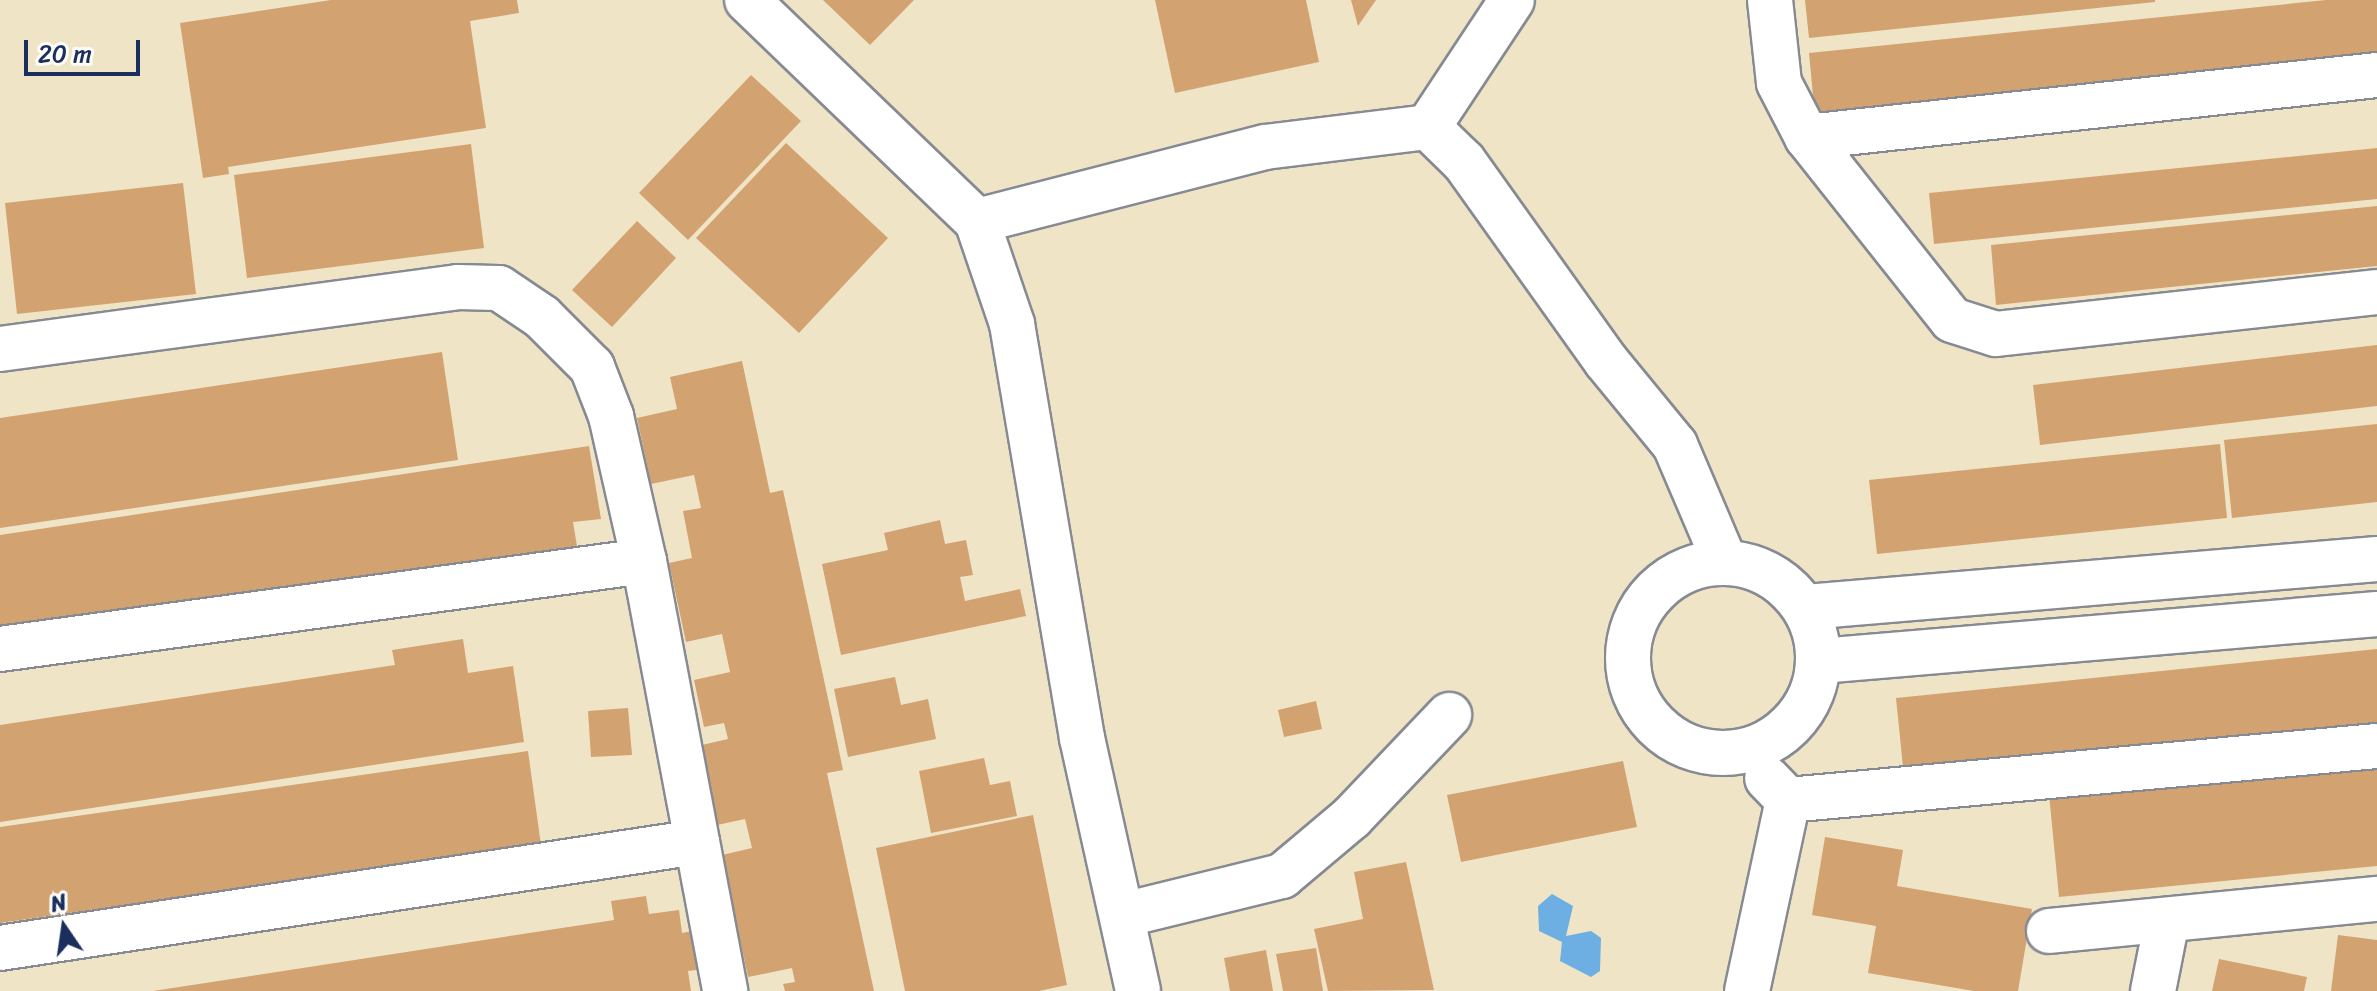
<!DOCTYPE html>
<style>
body{margin:0}
#map{position:relative;width:2377px;height:991px;overflow:hidden;background:#f0e4c7;font-family:Sriracha,sans-serif}
div>[style]{position:absolute}
.water>*{inset:0;background:#6dafe2}
.building>*{inset:0;background:#d3a271}
.roads{filter:drop-shadow(2px 0 #868a92) drop-shadow(-2px 0 #868a92) drop-shadow(0 2px #868a92) drop-shadow(0 -2px #868a92)}
.minor>*{height:44px;margin:-22px;padding:0 22px;transform-origin:22px;border-radius:22px;background:#fff}
.minor>.ring{margin:-22px;padding:0;box-sizing:content-box;background:none;border:44px solid #fff;border-radius:50%}
span{translate:-50% -50%;white-space:nowrap;text-align:center;line-height:1.15;-webkit-text-stroke:6px #fdfcf7;paint-order:stroke}
.north{position:absolute;left:24px;top:887px;width:80px;height:80px;-webkit-text-stroke:6px #fdfcf7;paint-order:stroke;rotate:347deg;font-size:22px;font-weight:700;line-height:32px;text-align:center;color:#1b2f5e}
.north::after{content:'';display:block;margin:auto;width:28px;height:36px;background:#1b2f5e;clip-path:polygon(50% 0,100% 100%,50% 72%,0 100%)}
.scale{position:absolute;left:24px;top:40px;width:116px;height:36px;box-sizing:border-box;border:4px solid #1b2f5e;border-top:0;padding-left:10px;font-size:24px;line-height:28px;white-space:nowrap;color:#1b2f5e;-webkit-text-stroke:6px #fdfcf7;paint-order:stroke}
</style>
<div id="map">
<div class="water">
<div style="clip-path:polygon(1552px 894px,1573px 906px,1566px 936px,1591px 931px,1601px 938px,1600px 971px,1591px 977px,1560px 961px,1562px 942px,1539px 931px,1538px 906px)"></div>
</div>
<div class="building">
<div style="clip-path:polygon(331px 0,517px 0,519px 13px,470px 21px,486px 128px,228px 167px,229px 174px,203px 178px,180px 23px)"></div>
<div style="clip-path:polygon(823px 0,914px 0,870px 45px)"></div>
<div style="clip-path:polygon(1155px 0,1306px 0,1319px 62px,1175px 93px)"></div>
<div style="clip-path:polygon(1351px 0,1376px 0,1358px 26px)"></div>
<div style="clip-path:polygon(1805px 0,2155px 0,2155px 2px,1809px 38px)"></div>
<div style="clip-path:polygon(2326px 0,2377px 0,2377px 59px,1815px 117px,1809px 53px)"></div>
<div style="clip-path:polygon(751px 75px,801px 121px,688px 240px,639px 193px)"></div>
<div style="clip-path:polygon(786px 143px,888px 238px,799px 333px,696px 238px)"></div>
<div style="clip-path:polygon(471px 144px,484px 248px,247px 278px,234px 175px)"></div>
<div style="clip-path:polygon(2377px 148px,2377px 199px,1934px 244px,1929px 193px)"></div>
<div style="clip-path:polygon(183px 183px,196px 294px,17px 314px,5px 203px)"></div>
<div style="clip-path:polygon(2377px 206px,2377px 266px,1996px 305px,1991px 245px)"></div>
<div style="clip-path:polygon(637px 221px,676px 258px,612px 327px,572px 290px)"></div>
<div style="clip-path:polygon(2377px 345px,2377px 406px,2040px 445px,2033px 385px)"></div>
<div style="clip-path:polygon(442px 352px,458px 460px,0 528px,0 418px)"></div>
<div style="clip-path:polygon(742px 361px,770px 493px,783px 490px,832px 717px,843px 770px,827px 773px,874px 991px,785px 991px,783px 984px,795px 982px,792px 968px,748px 977px,722px 855px,752px 848px,745px 819px,717px 825px,702px 745px,728px 739px,724px 723px,704px 727px,694px 680px,730px 672px,722px 634px,686px 642px,669px 563px,692px 558px,683px 511px,701px 508px,694px 475px,651px 484px,637px 418px,677px 409px,670px 377px)"></div>
<div style="clip-path:polygon(2377px 424px,2377px 502px,2232px 518px,2224px 440px)"></div>
<div style="clip-path:polygon(2220px 444px,2227px 518px,1877px 554px,1869px 480px)"></div>
<div style="clip-path:polygon(589px 446px,601px 519px,573px 522px,578px 552px,307px 594px,306px 583px,0 630px,0 535px)"></div>
<div style="clip-path:polygon(940px 520px,945px 544px,966px 540px,973px 575px,960px 577px,965px 601px,1020px 589px,1026px 616px,841px 655px,822px 564px,888px 550px,884px 533px)"></div>
<div style="clip-path:polygon(463px 639px,468px 673px,513px 666px,524px 742px,0 822px,0 725px,395px 665px,392px 650px)"></div>
<div style="clip-path:polygon(2377px 649px,2377px 729px,1904px 777px,1896px 698px)"></div>
<div style="clip-path:polygon(895px 677px,901px 705px,928px 699px,936px 739px,848px 757px,834px 689px)"></div>
<div style="clip-path:polygon(1316px 701px,1322px 729px,1284px 737px,1278px 710px)"></div>
<div style="clip-path:polygon(628px 708px,632px 755px,591px 757px,588px 711px)"></div>
<div style="clip-path:polygon(528px 751px,541px 845px,0 923px,0 827px)"></div>
<div style="clip-path:polygon(984px 758px,990px 785px,1010px 781px,1017px 816px,931px 833px,919px 771px)"></div>
<div style="clip-path:polygon(1623px 761px,1637px 827px,1461px 862px,1447px 795px)"></div>
<div style="clip-path:polygon(2377px 761px,2377px 866px,2059px 897px,2049px 794px)"></div>
<div style="clip-path:polygon(1033px 815px,1067px 985px,1039px 991px,905px 991px,876px 848px)"></div>
<div style="clip-path:polygon(1825px 837px,1903px 850px,1897px 886px,2032px 909px,2018px 991px,1974px 991px,1868px 973px,1876px 926px,1812px 915px)"></div>
<div style="clip-path:polygon(1406px 862px,1434px 990px,1328px 991px,1314px 929px,1363px 919px,1354px 872px)"></div>
<div style="clip-path:polygon(646px 896px,649px 914px,679px 910px,682px 933px,698px 930px,705px 969px,688px 971px,691px 991px,153px 991px,614px 920px,611px 901px)"></div>
<div style="clip-path:polygon(2338px 935px,2377px 940px,2377px 991px,2331px 991px)"></div>
<div style="clip-path:polygon(1316px 948px,1323px 991px,1283px 991px,1276px 954px)"></div>
<div style="clip-path:polygon(1266px 950px,1273px 991px,1230px 991px,1224px 958px)"></div>
<div style="clip-path:polygon(2219px 959px,2307px 977px,2304px 991px,2212px 991px)"></div>
</div>
<div class="roads">
<div class="minor">
<div style="left:747px;top:0;width:319px;rotate:43.9deg"></div>
<div style="left:977px;top:221px;width:297px;rotate:-14.4deg"></div>
<div style="left:1265px;top:147px;width:164px;rotate:-7deg"></div>
<div style="left:1428px;top:127px;width:50px;rotate:44.2deg"></div>
<div style="left:1464px;top:162px;width:244px;rotate:54.5deg"></div>
<div style="left:1606px;top:361px;width:109px;rotate:50.6deg"></div>
<div style="left:1675px;top:445px;width:127px;rotate:66.9deg"></div>
<div style="left:1770px;top:0;width:83px;rotate:83.8deg"></div>
<div style="left:1779px;top:83px;width:61px;rotate:62.6deg"></div>
<div style="left:1807px;top:137px;width:233px;rotate:51.6deg"></div>
<div style="left:1952px;top:320px;width:46px;rotate:17.7deg"></div>
<div style="left:1996px;top:334px;width:383px;rotate:-6.3deg"></div>
<div style="left:1428px;top:127px;width:152px;rotate:-56.5deg"></div>
<div style="left:1807px;top:137px;width:573px;rotate:-6.21deg"></div>
<div style="left:977px;top:221px;width:109px;rotate:71.2deg"></div>
<div style="left:1012px;top:324px;width:420px;rotate:80.4deg"></div>
<div style="left:1082px;top:738px;width:259px;rotate:77.5deg"></div>
<div style="left:0;top:349px;width:462px;rotate:-7.7deg"></div>
<div style="left:458px;top:287px;width:41px;rotate:1.4deg"></div>
<div style="left:499px;top:288px;width:52px;rotate:34deg"></div>
<div style="left:542px;top:317px;width:71px;rotate:45deg"></div>
<div style="left:592px;top:367px;width:53px;rotate:68.8deg"></div>
<div style="left:611px;top:416px;width:149px;rotate:77.2deg"></div>
<div style="left:644px;top:561px;width:438px;rotate:79.3deg"></div>
<div class="ring" style="left:1628px;top:563px;width:146px;height:146px"></div>
<div style="left:1806px;top:607px;width:573px;rotate:-4.81deg"></div>
<div style="left:0;top:649px;width:650px;rotate:-7.78deg"></div>
<div style="left:1820px;top:661px;width:559px;rotate:-4.82deg"></div>
<div style="left:1788px;top:800px;width:591px;rotate:-5.24deg"></div>
<div style="left:1123px;top:915px;width:164px;rotate:-13.8deg"></div>
<div style="left:1282px;top:876px;width:92px;rotate:-40.1deg"></div>
<div style="left:1352px;top:817px;width:141px;rotate:-46.4deg"></div>
<div style="left:2049px;top:931px;width:330px;rotate:-5.6deg"></div>
<div style="left:0;top:948px;width:705px;rotate:-8.65deg"></div>
<div style="left:1747px;top:991px;width:195px;rotate:-77.9deg"></div>
<div style="left:1788px;top:800px;width:30px;rotate:-134deg"></div>
<div style="left:2153px;top:991px;width:72px;rotate:-78.8deg"></div>
</div>
</div>
<div class="north">N</div>
<div class="scale">20 m</div>
</div>
